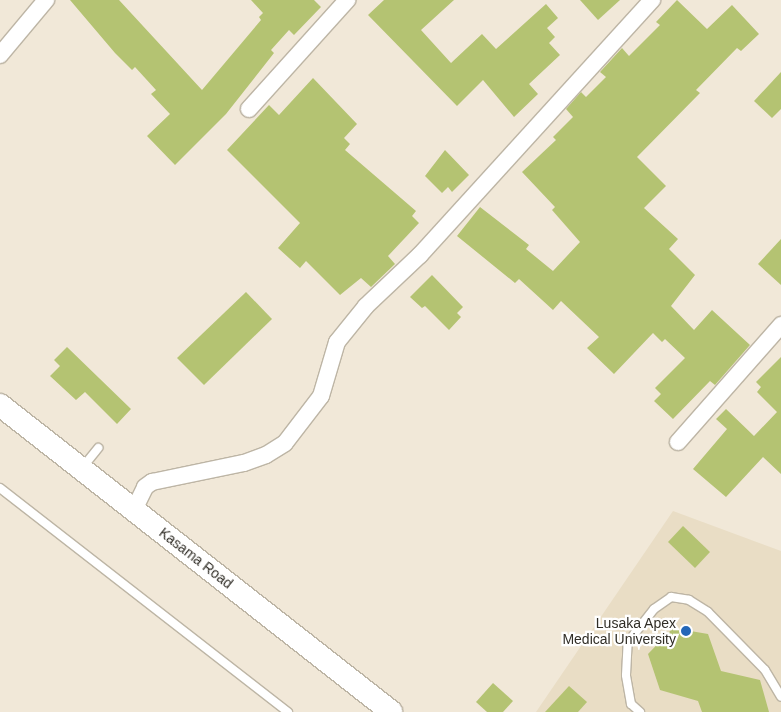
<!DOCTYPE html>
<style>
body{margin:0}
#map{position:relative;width:781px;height:712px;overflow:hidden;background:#f1e8d8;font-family:Arial,sans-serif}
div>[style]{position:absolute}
.built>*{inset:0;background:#e9ddc5}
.building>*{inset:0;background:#b4c372}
.roads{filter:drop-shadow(1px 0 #bdb5a5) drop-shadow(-1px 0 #bdb5a5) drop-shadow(0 1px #bdb5a5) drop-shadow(0 -1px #bdb5a5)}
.lane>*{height:8px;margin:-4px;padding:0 4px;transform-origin:4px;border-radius:4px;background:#fff}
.street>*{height:16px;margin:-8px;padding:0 8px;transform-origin:8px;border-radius:8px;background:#fff}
.secondary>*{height:22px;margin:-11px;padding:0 11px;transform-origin:11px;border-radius:11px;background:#fff}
.dots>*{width:14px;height:14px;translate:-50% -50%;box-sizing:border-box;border:2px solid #fff;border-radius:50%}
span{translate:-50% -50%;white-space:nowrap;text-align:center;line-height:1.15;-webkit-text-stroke:4.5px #fff;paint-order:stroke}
.street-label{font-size:14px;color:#302d26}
.poi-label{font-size:14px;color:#302d26}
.right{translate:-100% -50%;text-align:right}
</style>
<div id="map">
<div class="built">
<div style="clip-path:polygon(673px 511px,781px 551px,781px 712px,536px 712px)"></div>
</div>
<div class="building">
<div style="clip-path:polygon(70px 0,119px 0,202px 90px,261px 20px,259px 17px,263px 13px,251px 0,314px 0,321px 7px,294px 35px,289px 30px,271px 50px,274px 53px,226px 114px,175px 165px,147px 136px,170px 114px,151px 94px,156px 90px,135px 67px,132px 70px,115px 53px)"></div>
<div style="clip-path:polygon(384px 0,454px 0,421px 30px,451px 63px,482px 34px,496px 49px,546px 4px,558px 18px,547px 28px,555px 37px,549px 43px,560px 55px,529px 84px,538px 94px,514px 117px,483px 80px,457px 106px,368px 15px)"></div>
<div style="clip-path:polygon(580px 0,620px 0,598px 20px)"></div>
<div style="clip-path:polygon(677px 0,707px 29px,732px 5px,759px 34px,741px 51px,737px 48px,696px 90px,700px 93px,637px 157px,666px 186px,644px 208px,678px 239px,669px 249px,695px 275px,671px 306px,694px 330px,712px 310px,750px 345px,715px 385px,710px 381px,673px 419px,654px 401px,661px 394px,655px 388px,685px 358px,665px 339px,662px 342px,653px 333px,614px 374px,587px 348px,599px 337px,561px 301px,553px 310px,519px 279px,515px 283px,457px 236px,480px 207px,529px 245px,526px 249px,553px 271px,580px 242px,552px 210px,555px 207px,522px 172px,556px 140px,553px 137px,573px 117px,566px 109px,581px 92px,586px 97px,606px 77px,600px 72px,622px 48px,629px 56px,660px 25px,656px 22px)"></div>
<div style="clip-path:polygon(781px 72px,781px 109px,772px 118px,754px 101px)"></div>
<div style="clip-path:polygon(313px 78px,357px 124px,344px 138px,350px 144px,345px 150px,416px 211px,412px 216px,419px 223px,388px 256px,395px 264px,371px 287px,361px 278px,340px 295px,306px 261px,300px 268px,278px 248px,300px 223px,227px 150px,269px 105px,279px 115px)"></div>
<div style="clip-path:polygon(445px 150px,469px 175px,452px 192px,448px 187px,442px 193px,425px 176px)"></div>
<div style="clip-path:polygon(781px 239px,781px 285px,758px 264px)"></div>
<div style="clip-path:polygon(432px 275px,463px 307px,457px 313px,461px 317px,449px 330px,425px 306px,422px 308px,410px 297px)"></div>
<div style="clip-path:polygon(246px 292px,272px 319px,204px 385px,177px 358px)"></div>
<div style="clip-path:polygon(67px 347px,131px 409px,117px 424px,85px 392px,76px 400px,50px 376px,60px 366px,54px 360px)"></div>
<div style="clip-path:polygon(781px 357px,781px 474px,763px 457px,726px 497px,693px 469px,727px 429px,716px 419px,726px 409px,754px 436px,777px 412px,757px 392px,761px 387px,756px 382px)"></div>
<div style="clip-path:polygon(683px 526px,710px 552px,695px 568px,668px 542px)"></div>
<div style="clip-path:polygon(673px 628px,708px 634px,721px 671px,760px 680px,769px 712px,702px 712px,698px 701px,660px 690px,648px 654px)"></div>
<div style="clip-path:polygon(493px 683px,513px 701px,503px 712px,487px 712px,476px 702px)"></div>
<div style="clip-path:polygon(569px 686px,587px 702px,578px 712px,545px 712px)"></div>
</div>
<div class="roads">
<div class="lane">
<div style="left:82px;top:468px;width:26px;rotate:-51deg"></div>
<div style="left:0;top:488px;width:365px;rotate:37.9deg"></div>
<div style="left:640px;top:712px;width:12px;rotate:-138deg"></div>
<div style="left:631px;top:704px;width:29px;rotate:-100deg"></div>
<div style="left:626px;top:675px;width:33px;rotate:-87deg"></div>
<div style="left:628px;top:642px;width:42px;rotate:-51.8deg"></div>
<div style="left:654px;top:609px;width:21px;rotate:-35deg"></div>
<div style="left:671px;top:597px;width:18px;rotate:9deg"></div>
<div style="left:689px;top:600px;width:22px;rotate:32deg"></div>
<div style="left:708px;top:612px;width:81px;rotate:45.5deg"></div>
<div style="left:765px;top:670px;width:31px;rotate:59deg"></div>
</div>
<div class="street">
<div style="left:0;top:55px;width:72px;rotate:-50.1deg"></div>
<div style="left:249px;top:109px;width:147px;rotate:-48deg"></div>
<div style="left:678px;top:442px;width:156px;rotate:-48.6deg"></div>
<div style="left:134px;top:510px;width:25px;rotate:-64deg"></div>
<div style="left:145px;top:487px;width:9px;rotate:-36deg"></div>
<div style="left:152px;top:482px;width:94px;rotate:-11.7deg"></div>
<div style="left:244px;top:463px;width:23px;rotate:-20deg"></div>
<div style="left:266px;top:455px;width:22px;rotate:-32deg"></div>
<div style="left:285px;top:443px;width:59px;rotate:-52.5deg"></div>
<div style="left:321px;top:396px;width:56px;rotate:-73.5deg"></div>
<div style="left:337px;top:342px;width:46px;rotate:-51.1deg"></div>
<div style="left:366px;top:306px;width:74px;rotate:-43.4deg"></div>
<div style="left:420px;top:255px;width:345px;rotate:-47.7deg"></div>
</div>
<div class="secondary">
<div style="left:0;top:405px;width:497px;rotate:38.1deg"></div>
</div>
</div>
<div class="dots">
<div style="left:686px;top:631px;background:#2467b8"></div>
</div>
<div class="street-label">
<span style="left:196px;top:558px;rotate:38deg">Kasama Road</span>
</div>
<div class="poi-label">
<span class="right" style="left:676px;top:631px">Lusaka Apex<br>Medical University</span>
</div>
</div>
